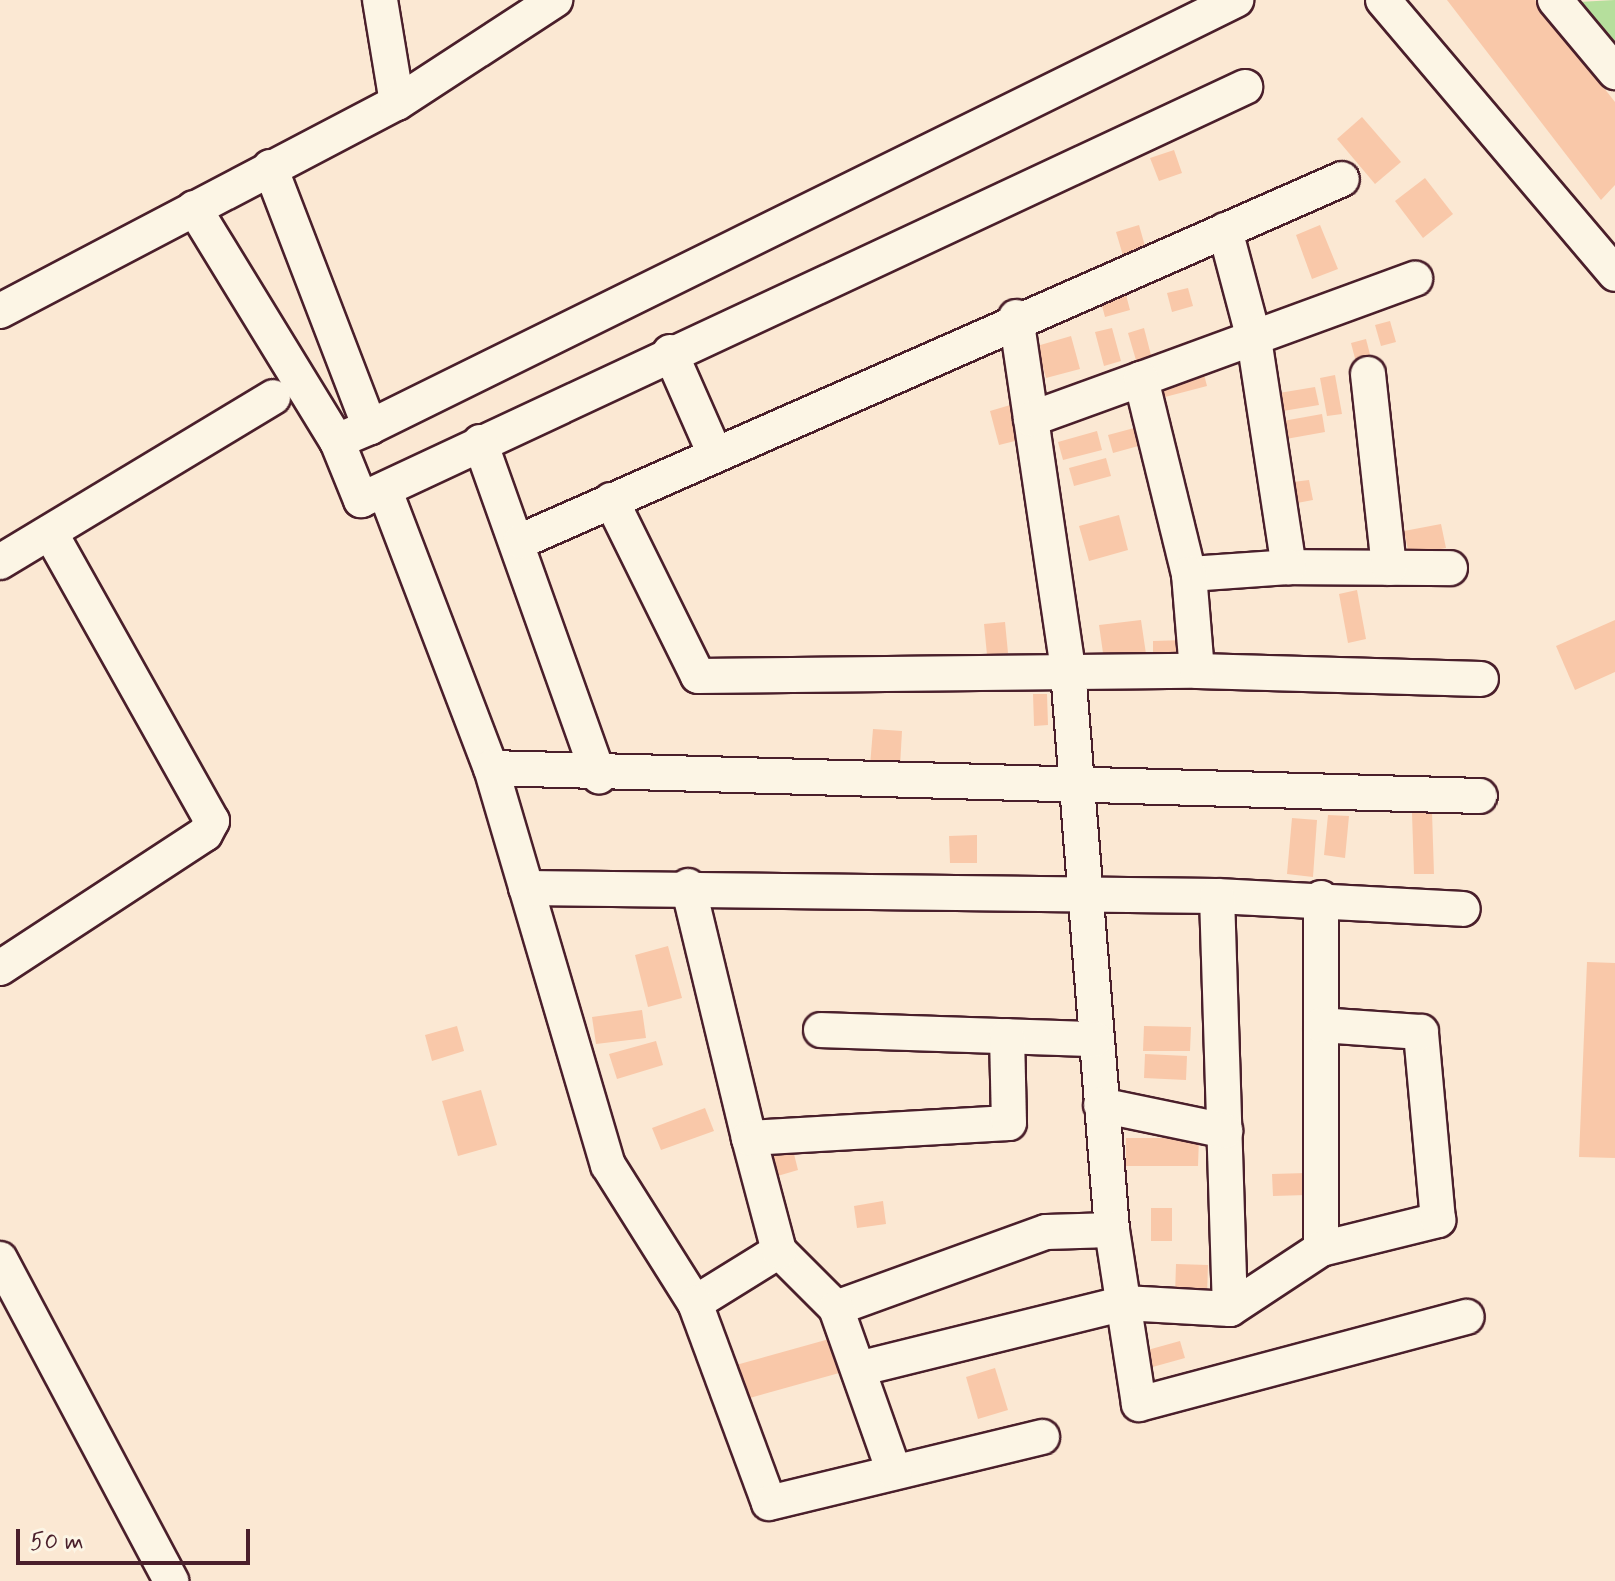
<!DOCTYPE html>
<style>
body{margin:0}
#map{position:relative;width:1615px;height:1581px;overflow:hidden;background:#fbe8d3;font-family:Mynerve,sans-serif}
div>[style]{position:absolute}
.green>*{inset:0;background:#b5df9c}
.building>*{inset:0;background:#f9c8a9}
.roads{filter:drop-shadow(2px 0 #4a1f2b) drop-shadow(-2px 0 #4a1f2b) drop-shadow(0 2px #4a1f2b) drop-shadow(0 -2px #4a1f2b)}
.minor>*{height:34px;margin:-17px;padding:0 17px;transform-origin:17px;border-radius:17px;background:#fcf5e5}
span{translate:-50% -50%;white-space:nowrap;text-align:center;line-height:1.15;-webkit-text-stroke:7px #fcf5e5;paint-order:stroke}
.scale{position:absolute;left:16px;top:1529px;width:234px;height:36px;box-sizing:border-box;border:4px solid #4a1f2b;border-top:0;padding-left:10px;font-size:24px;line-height:28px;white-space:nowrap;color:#4a1f2b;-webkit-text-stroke:6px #fcf5e5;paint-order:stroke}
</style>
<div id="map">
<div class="green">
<div style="clip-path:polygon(1615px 0,1615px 49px,1578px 2px)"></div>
</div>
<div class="building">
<div style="clip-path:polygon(1447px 0,1535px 0,1615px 102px,1615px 185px,1601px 200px)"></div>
<div style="clip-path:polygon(1362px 117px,1401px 162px,1375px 184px,1337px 139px)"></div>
<div style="clip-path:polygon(1174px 150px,1182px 173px,1159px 181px,1150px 158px)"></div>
<div style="clip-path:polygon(1425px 178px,1453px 214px,1423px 238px,1395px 201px)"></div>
<div style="clip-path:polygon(1139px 225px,1147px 253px,1124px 259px,1116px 232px)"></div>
<div style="clip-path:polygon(1320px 225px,1338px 269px,1312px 279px,1296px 235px)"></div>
<div style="clip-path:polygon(1122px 280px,1130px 310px,1105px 317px,1097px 287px)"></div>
<div style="clip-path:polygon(1188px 288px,1193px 306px,1172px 312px,1167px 293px)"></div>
<div style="clip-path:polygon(1390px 321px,1396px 342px,1381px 346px,1375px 325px)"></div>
<div style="clip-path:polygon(1112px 328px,1121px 361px,1104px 366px,1095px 332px)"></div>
<div style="clip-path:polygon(1144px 328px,1153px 363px,1138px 367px,1128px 333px)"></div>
<div style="clip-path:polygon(1071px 336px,1080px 369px,1046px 378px,1037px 346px)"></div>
<div style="clip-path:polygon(1366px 339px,1373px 366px,1358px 370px,1351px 343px)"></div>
<div style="clip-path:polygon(1202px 367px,1207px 386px,1165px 397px,1160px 378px)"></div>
<div style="clip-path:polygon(1335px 375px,1342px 414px,1327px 416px,1320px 378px)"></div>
<div style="clip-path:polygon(1315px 387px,1319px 405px,1283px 411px,1279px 393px)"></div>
<div style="clip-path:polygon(1017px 403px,1027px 438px,999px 445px,990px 411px)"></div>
<div style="clip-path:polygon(1322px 414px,1325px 432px,1286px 439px,1283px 421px)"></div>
<div style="clip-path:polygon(1138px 427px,1142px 445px,1113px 453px,1108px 435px)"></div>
<div style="clip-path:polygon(1097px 431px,1102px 450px,1063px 460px,1058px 442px)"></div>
<div style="clip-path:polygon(1106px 458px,1111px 476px,1074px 486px,1069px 468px)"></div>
<div style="clip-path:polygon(1309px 480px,1313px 500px,1297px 503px,1293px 482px)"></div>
<div style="clip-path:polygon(1119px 515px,1128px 550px,1089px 561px,1079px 526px)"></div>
<div style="clip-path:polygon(1441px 524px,1446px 548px,1409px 555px,1404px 531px)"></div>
<div style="clip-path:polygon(1357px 590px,1366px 639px,1348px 643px,1339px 594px)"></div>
<div style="clip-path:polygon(1141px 620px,1146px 654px,1104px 660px,1099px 625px)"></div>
<div style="clip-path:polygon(1615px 620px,1615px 672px,1575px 690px,1556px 646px)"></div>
<div style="clip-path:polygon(1005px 622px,1008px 653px,987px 655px,984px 624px)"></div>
<div style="clip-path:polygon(1185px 640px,1185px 662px,1153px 662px,1153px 641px)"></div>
<div style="clip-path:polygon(1033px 694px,1047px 694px,1048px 725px,1034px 726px)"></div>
<div style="clip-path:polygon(873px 729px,902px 731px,900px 767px,870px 766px)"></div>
<div style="clip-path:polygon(1432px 812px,1434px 874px,1414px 874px,1412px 813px)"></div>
<div style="clip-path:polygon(1328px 815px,1349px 816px,1345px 858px,1324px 855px)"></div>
<div style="clip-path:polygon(1292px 818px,1317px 820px,1313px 877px,1287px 874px)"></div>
<div style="clip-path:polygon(977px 835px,977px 863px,950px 863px,949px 836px)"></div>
<div style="clip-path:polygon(668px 946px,682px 998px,648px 1007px,635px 955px)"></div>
<div style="clip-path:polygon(1587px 962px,1615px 963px,1615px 1158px,1579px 1157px)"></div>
<div style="clip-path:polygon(642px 1010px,646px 1038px,596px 1044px,592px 1017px)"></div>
<div style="clip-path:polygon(457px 1026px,464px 1051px,432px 1061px,425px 1035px)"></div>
<div style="clip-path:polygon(1144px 1026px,1191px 1027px,1190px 1051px,1143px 1051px)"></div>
<div style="clip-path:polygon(656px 1041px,663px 1065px,617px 1079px,609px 1054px)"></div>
<div style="clip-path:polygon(1145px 1054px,1187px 1056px,1186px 1080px,1144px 1078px)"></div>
<div style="clip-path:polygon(481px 1090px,497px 1145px,458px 1156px,442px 1101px)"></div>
<div style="clip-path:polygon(705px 1108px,714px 1131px,661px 1150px,652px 1128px)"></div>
<div style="clip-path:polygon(1126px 1138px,1199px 1138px,1198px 1166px,1126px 1166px)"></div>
<div style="clip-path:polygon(792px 1146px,798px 1170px,764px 1180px,757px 1156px)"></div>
<div style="clip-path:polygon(1306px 1173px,1307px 1195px,1273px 1196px,1272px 1174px)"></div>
<div style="clip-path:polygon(883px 1201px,886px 1224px,857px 1228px,854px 1206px)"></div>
<div style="clip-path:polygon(1151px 1208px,1172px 1208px,1172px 1241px,1151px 1241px)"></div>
<div style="clip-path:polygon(1176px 1264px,1208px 1265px,1207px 1296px,1175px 1295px)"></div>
<div style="clip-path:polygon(840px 1336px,850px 1370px,746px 1399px,736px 1365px)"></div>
<div style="clip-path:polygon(1180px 1341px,1185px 1358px,1149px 1368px,1144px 1351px)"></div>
<div style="clip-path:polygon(995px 1368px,1008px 1410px,978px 1419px,966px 1377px)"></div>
</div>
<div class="roads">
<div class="minor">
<div style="left:380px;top:0;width:104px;rotate:80.6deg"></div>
<div style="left:1383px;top:0;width:359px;rotate:49.7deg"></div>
<div style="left:1555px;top:0;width:94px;rotate:50.2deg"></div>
<div style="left:270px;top:167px;width:279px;rotate:69deg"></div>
<div style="left:370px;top:427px;width:966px;rotate:-26.25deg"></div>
<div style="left:194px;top:208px;width:273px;rotate:58.5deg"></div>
<div style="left:1225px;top:230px;width:113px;rotate:75.1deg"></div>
<div style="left:1254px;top:339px;width:231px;rotate:81.3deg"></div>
<div style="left:1289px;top:567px;width:161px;rotate:0.4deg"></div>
<div style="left:0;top:311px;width:448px;rotate:-27.7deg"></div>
<div style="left:397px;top:103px;width:189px;rotate:-33.1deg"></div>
<div style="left:1016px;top:317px;width:358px;rotate:81.6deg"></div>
<div style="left:1068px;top:671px;width:561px;rotate:85.5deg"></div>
<div style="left:1112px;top:1230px;width:176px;rotate:81.2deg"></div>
<div style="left:1139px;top:1404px;width:339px;rotate:-14.9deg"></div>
<div style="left:670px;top:352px;width:111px;rotate:66.2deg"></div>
<div style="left:1368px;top:374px;width:195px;rotate:83.8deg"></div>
<div style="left:1141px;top:379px;width:292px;rotate:-20.1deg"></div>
<div style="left:1031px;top:419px;width:117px;rotate:-20deg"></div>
<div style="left:1141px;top:379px;width:201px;rotate:76.2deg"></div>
<div style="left:1189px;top:574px;width:100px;rotate:-4deg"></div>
<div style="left:370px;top:427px;width:36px;rotate:157deg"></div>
<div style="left:337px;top:441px;width:64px;rotate:67.9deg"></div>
<div style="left:361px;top:500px;width:976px;rotate:-25.04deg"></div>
<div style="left:480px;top:442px;width:355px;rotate:70.4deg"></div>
<div style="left:385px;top:491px;width:297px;rotate:69.1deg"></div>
<div style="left:491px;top:768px;width:414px;rotate:73.6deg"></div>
<div style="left:608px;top:1165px;width:163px;rotate:57.8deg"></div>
<div style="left:695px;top:1303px;width:99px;rotate:-31.8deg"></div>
<div style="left:779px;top:1251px;width:81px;rotate:45deg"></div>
<div style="left:836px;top:1308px;width:223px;rotate:-19.9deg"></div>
<div style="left:1046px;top:1232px;width:66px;rotate:-1.7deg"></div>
<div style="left:611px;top:500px;width:196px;rotate:63.7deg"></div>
<div style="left:698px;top:676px;width:499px;rotate:-0.6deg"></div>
<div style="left:1197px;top:671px;width:284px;rotate:1.6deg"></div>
<div style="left:521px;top:541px;width:897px;rotate:-23.79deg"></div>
<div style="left:0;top:562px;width:319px;rotate:-31.1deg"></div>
<div style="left:1189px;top:574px;width:97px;rotate:85.3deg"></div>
<div style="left:491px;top:768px;width:989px;rotate:1.62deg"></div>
<div style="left:688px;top:886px;width:259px;rotate:76.4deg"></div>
<div style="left:526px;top:888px;width:691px;rotate:0.66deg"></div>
<div style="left:1217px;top:896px;width:246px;rotate:3deg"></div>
<div style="left:1217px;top:896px;width:413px;rotate:88.2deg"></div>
<div style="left:1321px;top:898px;width:351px;rotate:90deg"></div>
<div style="left:0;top:968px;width:245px;rotate:-33.2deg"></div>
<div style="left:205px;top:834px;width:15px;rotate:-62deg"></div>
<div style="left:212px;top:821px;width:331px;rotate:-119.3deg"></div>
<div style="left:821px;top:1030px;width:274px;rotate:1.9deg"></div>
<div style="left:1101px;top:1105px;width:127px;rotate:11.8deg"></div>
<div style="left:779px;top:1251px;width:117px;rotate:-104.9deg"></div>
<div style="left:749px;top:1138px;width:260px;rotate:-3.3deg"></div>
<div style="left:1009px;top:1123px;width:87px;rotate:-91.3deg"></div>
<div style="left:0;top:1259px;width:365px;rotate:62deg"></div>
<div style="left:695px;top:1303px;width:213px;rotate:69.7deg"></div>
<div style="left:769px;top:1503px;width:281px;rotate:-13.6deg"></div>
<div style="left:836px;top:1308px;width:174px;rotate:70.5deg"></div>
<div style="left:862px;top:1368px;width:270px;rotate:-13.9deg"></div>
<div style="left:1124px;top:1303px;width:106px;rotate:3.2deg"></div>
<div style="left:1230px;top:1309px;width:109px;rotate:-33.4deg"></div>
<div style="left:1321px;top:1249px;width:121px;rotate:-13.9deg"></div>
<div style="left:1438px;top:1220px;width:189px;rotate:-95.2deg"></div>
<div style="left:1421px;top:1032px;width:100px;rotate:-176deg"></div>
</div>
</div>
<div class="scale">50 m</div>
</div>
